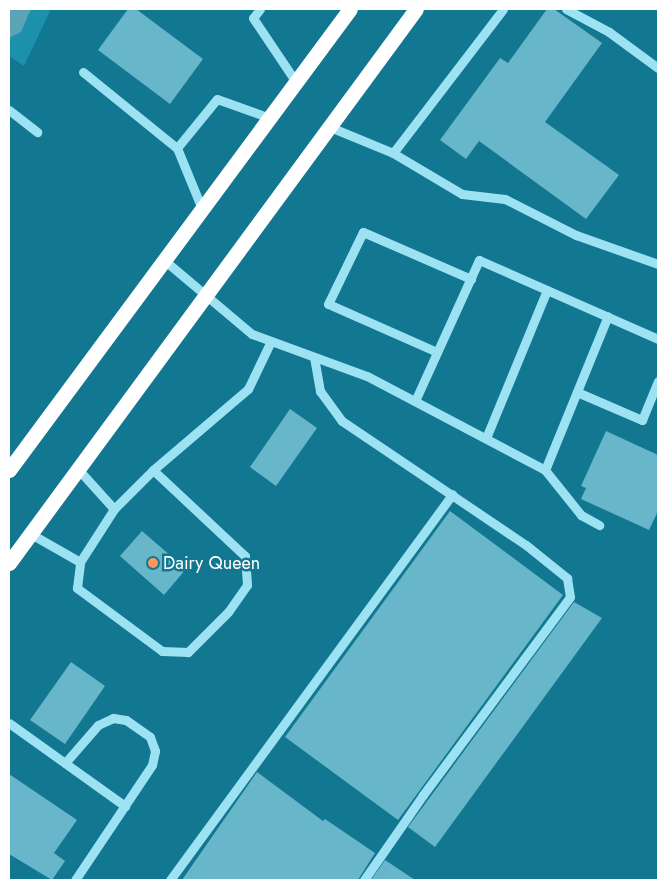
<!DOCTYPE html>
<style>
body{margin:0}
#map{position:relative;width:667px;height:889px;overflow:hidden;background:#127790;font-family:Jost,sans-serif}
div>[style]{position:absolute}
.green>*{inset:0;background:#1d91ac}
.water>*{inset:0;background:#5ca3b3}
.building>*{inset:0;background:#67b6c9}
.minor>*{height:9px;margin:-4.5px;padding:0 4.5px;transform-origin:4.5px;border-radius:4.5px;background:#9de2f2}
.highway>*{height:15px;margin:-7.5px;padding:0 7.5px;transform-origin:7.5px;border-radius:7.5px;background:#fff}
.dots>*{width:14px;height:14px;translate:-50% -50%;box-sizing:border-box;border:2px solid #127790;border-radius:50%}
span{translate:-50% -50%;white-space:nowrap;text-align:center;line-height:1.15;-webkit-text-stroke:5px #127790;paint-order:stroke}
.poi-label{font-size:18px;color:#fff}
.left{translate:0 -50%;text-align:left}
.frame{position:absolute;inset:0;border:10px solid #fff;pointer-events:none}
</style>
<div id="map">
<div class="green">
<div style="clip-path:polygon(9px 9px,51px 9px,24px 66px,9px 56px)"></div>
</div>
<div class="water">
<div style="clip-path:polygon(9px 9px,31px 9px,21px 32px,9px 38px)"></div>
</div>
<div class="building">
<div style="clip-path:polygon(128px 9px,136px 9px,203px 59px,170px 104px,98px 50px)"></div>
<div style="clip-path:polygon(547px 9px,554px 9px,602px 43px,545px 122px,619px 175px,586px 219px,479px 141px,466px 159px,440px 140px,500px 58px,508px 63px)"></div>
<div style="clip-path:polygon(290px 409px,317px 428px,276px 486px,250px 467px)"></div>
<div style="clip-path:polygon(606px 431px,658px 455px,658px 511px,649px 530px,581px 499px,586px 488px,581px 486px)"></div>
<div style="clip-path:polygon(450px 511px,563px 595px,398px 820px,285px 737px)"></div>
<div style="clip-path:polygon(142px 531px,186px 569px,164px 595px,120px 556px)"></div>
<div style="clip-path:polygon(574px 602px,602px 618px,435px 847px,408px 827px)"></div>
<div style="clip-path:polygon(71px 662px,105px 686px,65px 744px,30px 720px)"></div>
<div style="clip-path:polygon(257px 772px,323px 821px,325px 819px,375px 853px,358px 880px,182px 880px)"></div>
<div style="clip-path:polygon(9px 774px,77px 820px,54px 853px,65px 861px,52px 880px,9px 854px)"></div>
<div style="clip-path:polygon(385px 860px,415px 880px,371px 880px)"></div>
</div>
<div class="minor">
<div style="left:260px;top:9px;width:11px;rotate:128deg"></div>
<div style="left:253px;top:18px;width:77px;rotate:56.1deg"></div>
<div style="left:566px;top:9px;width:49px;rotate:28.1deg"></div>
<div style="left:609px;top:32px;width:61px;rotate:36.3deg"></div>
<div style="left:83px;top:72px;width:121px;rotate:39deg"></div>
<div style="left:177px;top:148px;width:66px;rotate:67.7deg"></div>
<div style="left:9px;top:110px;width:36px;rotate:38deg"></div>
<div style="left:330px;top:127px;width:68px;rotate:22.4deg"></div>
<div style="left:393px;top:153px;width:80px;rotate:30.7deg"></div>
<div style="left:462px;top:194px;width:43px;rotate:6.6deg"></div>
<div style="left:505px;top:199px;width:80px;rotate:26.9deg"></div>
<div style="left:576px;top:235px;width:87px;rotate:19.5deg"></div>
<div style="left:177px;top:148px;width:63px;rotate:-50.8deg"></div>
<div style="left:217px;top:99px;width:56px;rotate:19.7deg"></div>
<div style="left:393px;top:153px;width:181px;rotate:-52.6deg"></div>
<div style="left:164px;top:260px;width:115px;rotate:40.1deg"></div>
<div style="left:252px;top:334px;width:122px;rotate:20.1deg"></div>
<div style="left:367px;top:376px;width:201px;rotate:27.8deg"></div>
<div style="left:545px;top:470px;width:166px;rotate:-67.8deg"></div>
<div style="left:437px;top:352px;width:119px;rotate:-156.2deg"></div>
<div style="left:328px;top:304px;width:80px;rotate:-64.1deg"></div>
<div style="left:363px;top:232px;width:118px;rotate:23.5deg"></div>
<div style="left:314px;top:357px;width:35px;rotate:80deg"></div>
<div style="left:320px;top:391px;width:37px;rotate:54deg"></div>
<div style="left:342px;top:421px;width:222px;rotate:34deg"></div>
<div style="left:526px;top:545px;width:53px;rotate:38.8deg"></div>
<div style="left:567px;top:578px;width:19px;rotate:81deg"></div>
<div style="left:570px;top:597px;width:247px;rotate:126.6deg"></div>
<div style="left:423px;top:795px;width:103px;rotate:124.8deg"></div>
<div style="left:577px;top:392px;width:71px;rotate:23.3deg"></div>
<div style="left:642px;top:420px;width:42px;rotate:-67.7deg"></div>
<div style="left:415px;top:401px;width:155px;rotate:-65.6deg"></div>
<div style="left:479px;top:260px;width:196px;rotate:23.8deg"></div>
<div style="left:486px;top:438px;width:160px;rotate:-67.6deg"></div>
<div style="left:78px;top:469px;width:54px;rotate:48deg"></div>
<div style="left:153px;top:470px;width:126px;rotate:43.1deg"></div>
<div style="left:245px;top:556px;width:29px;rotate:86deg"></div>
<div style="left:247px;top:585px;width:33px;rotate:125deg"></div>
<div style="left:228px;top:612px;width:57px;rotate:135deg"></div>
<div style="left:188px;top:652px;width:26px;rotate:-178deg"></div>
<div style="left:162px;top:651px;width:106px;rotate:-143.5deg"></div>
<div style="left:77px;top:588px;width:26px;rotate:-83deg"></div>
<div style="left:80px;top:562px;width:63px;rotate:-57.3deg"></div>
<div style="left:114px;top:509px;width:55px;rotate:-45deg"></div>
<div style="left:153px;top:470px;width:125px;rotate:-40.5deg"></div>
<div style="left:248px;top:389px;width:53px;rotate:-64.4deg"></div>
<div style="left:545px;top:470px;width:58px;rotate:51.3deg"></div>
<div style="left:581px;top:515px;width:21px;rotate:29deg"></div>
<div style="left:31px;top:534px;width:56px;rotate:29.7deg"></div>
<div style="left:9px;top:723px;width:143px;rotate:35.6deg"></div>
<div style="left:65px;top:763px;width:50px;rotate:-49deg"></div>
<div style="left:98px;top:725px;width:17px;rotate:-25deg"></div>
<div style="left:113px;top:718px;width:13px;rotate:9deg"></div>
<div style="left:126px;top:720px;width:29px;rotate:35deg"></div>
<div style="left:150px;top:737px;width:15px;rotate:70deg"></div>
<div style="left:155px;top:751px;width:14px;rotate:102deg"></div>
<div style="left:152px;top:765px;width:138px;rotate:123.8deg"></div>
<div style="left:170px;top:880px;width:478px;rotate:-53.8deg"></div>
</div>
<div class="highway">
<div style="left:9px;top:470px;width:573px;rotate:-53.51deg"></div>
<div style="left:9px;top:563px;width:687px;rotate:-53.7deg"></div>
</div>
<div class="dots">
<div style="left:153px;top:563px;background:#ff965e"></div>
</div>
<div class="poi-label">
<span class="left" style="left:163px;top:563px">Dairy Queen</span>
</div>
<div class="frame"></div>
</div>
